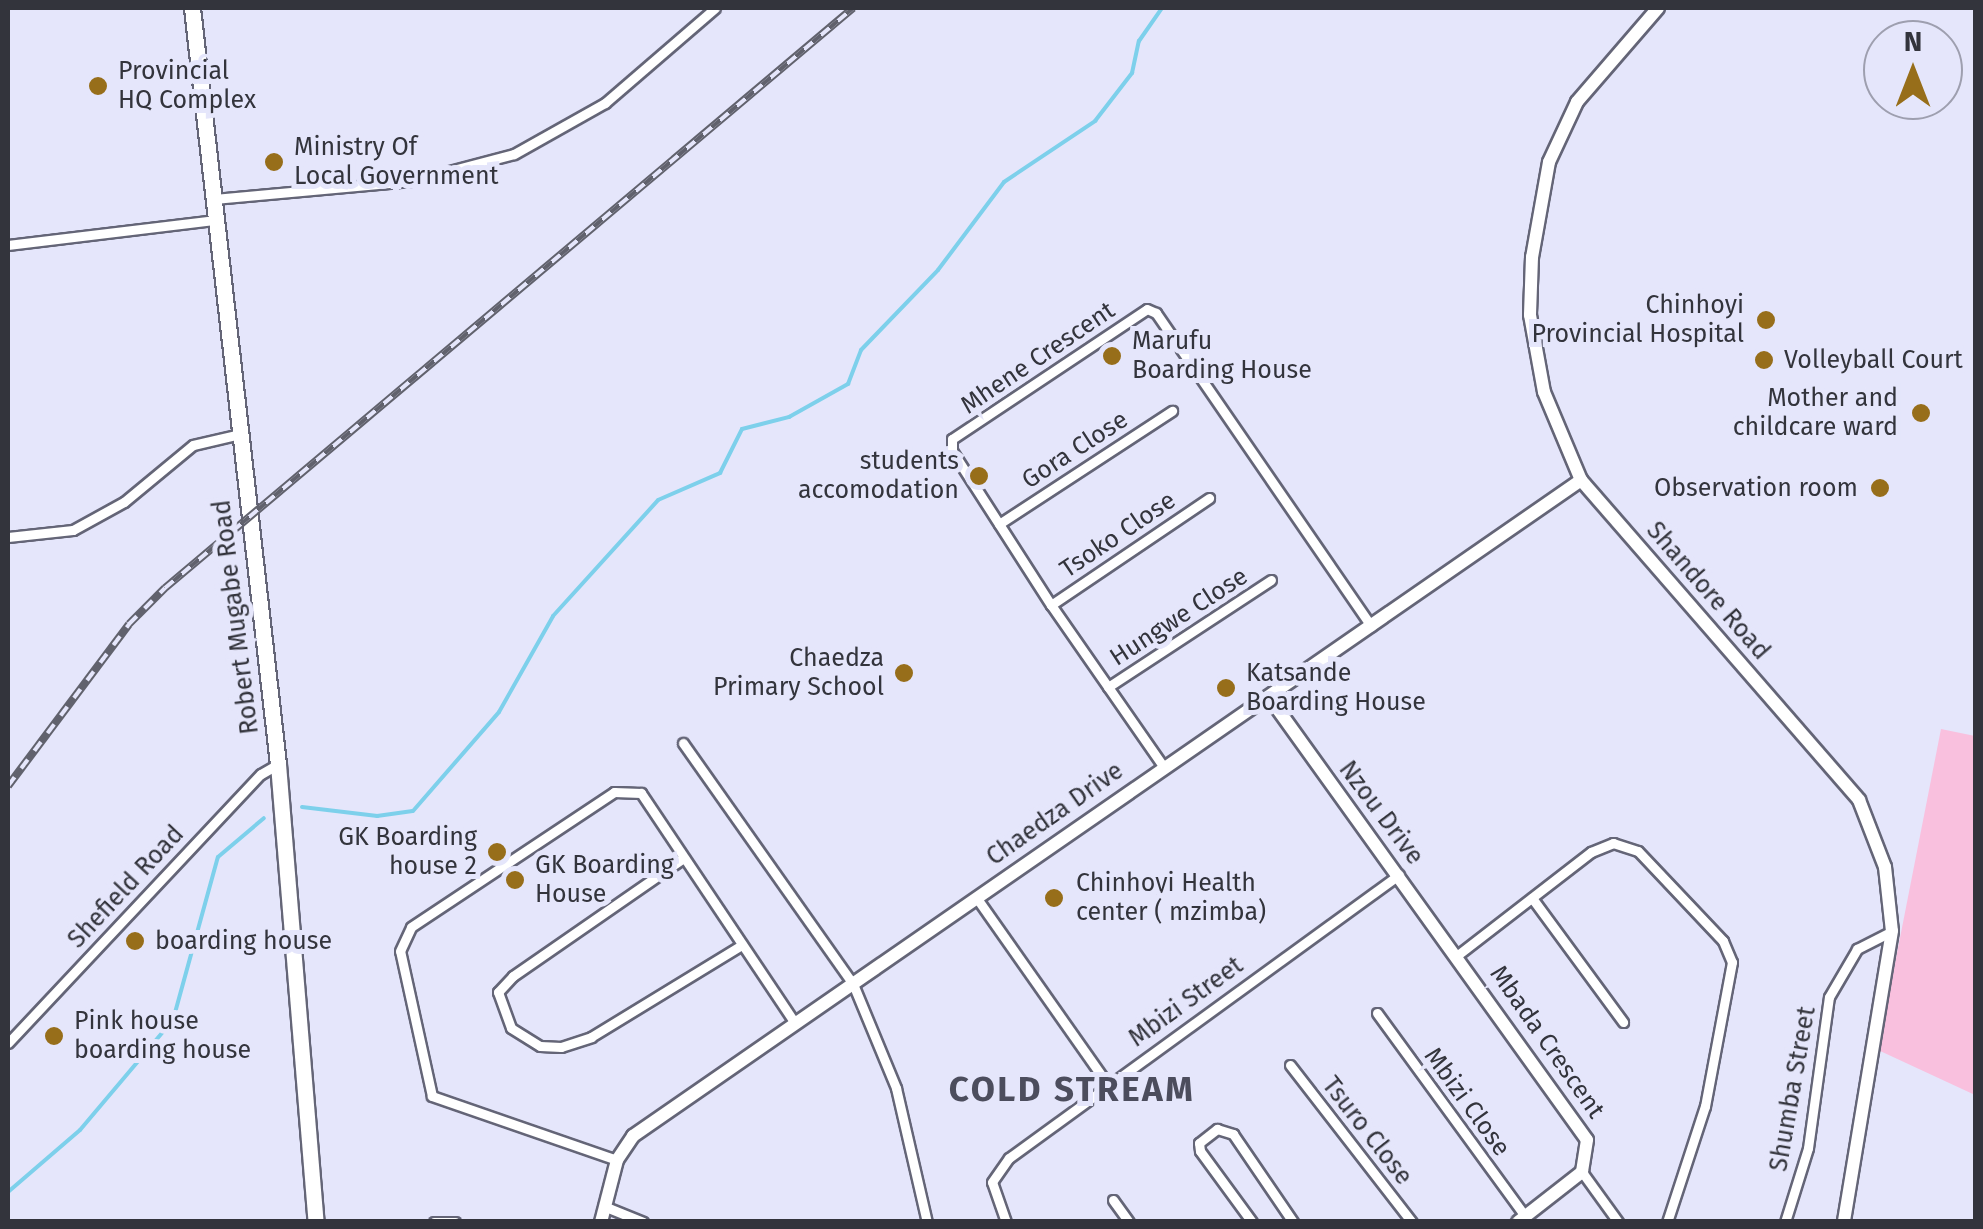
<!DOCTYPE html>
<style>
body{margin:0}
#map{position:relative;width:1983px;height:1229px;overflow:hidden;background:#e5e6fb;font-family:"Fira Sans",sans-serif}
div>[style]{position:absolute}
.green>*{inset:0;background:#f9c0de}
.stream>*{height:4px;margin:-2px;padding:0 2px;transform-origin:2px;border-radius:2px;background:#7dd0eb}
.roads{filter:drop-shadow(2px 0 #646577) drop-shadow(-2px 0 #646577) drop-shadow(0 2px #646577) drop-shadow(0 -2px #646577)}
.street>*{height:9px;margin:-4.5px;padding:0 4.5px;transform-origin:4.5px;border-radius:4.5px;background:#fff}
.secondary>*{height:12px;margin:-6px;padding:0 6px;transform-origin:6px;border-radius:6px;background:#fff}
.primary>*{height:15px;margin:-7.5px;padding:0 7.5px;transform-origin:7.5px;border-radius:7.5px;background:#fff}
.rail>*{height:8px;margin-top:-4px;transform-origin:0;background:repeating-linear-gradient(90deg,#e5e6fb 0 11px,#61626d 0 22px);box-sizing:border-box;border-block:2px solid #61626d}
.dots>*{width:28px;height:28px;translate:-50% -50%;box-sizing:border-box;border:5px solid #e5e6fb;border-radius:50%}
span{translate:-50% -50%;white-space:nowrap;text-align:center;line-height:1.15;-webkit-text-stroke:10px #e5e6fb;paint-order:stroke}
.poi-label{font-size:25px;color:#33343c}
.left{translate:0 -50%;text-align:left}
.right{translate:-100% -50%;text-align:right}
.street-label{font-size:25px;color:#33343c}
.district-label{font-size:35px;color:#4c4d5d;font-weight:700;letter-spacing:2.5px}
.frame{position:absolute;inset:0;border:10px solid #33343c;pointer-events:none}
.north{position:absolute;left:1863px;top:20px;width:100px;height:100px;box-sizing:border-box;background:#e5e6fb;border:2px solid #9e9faf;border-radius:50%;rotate:0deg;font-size:28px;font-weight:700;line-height:40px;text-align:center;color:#33343c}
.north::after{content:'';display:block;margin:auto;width:35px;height:45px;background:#976e1a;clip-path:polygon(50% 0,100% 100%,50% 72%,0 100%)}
</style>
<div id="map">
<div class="green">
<div style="clip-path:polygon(1941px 729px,1975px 736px,1975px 1095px,1878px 1050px)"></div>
</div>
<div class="stream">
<div style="left:302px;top:807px;width:76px;rotate:6.8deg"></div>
<div style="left:377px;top:816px;width:36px;rotate:-8deg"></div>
<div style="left:413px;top:811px;width:131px;rotate:-49deg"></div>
<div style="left:499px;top:712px;width:110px;rotate:-60.6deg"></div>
<div style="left:553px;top:616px;width:156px;rotate:-47.8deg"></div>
<div style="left:658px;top:500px;width:68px;rotate:-23.5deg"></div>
<div style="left:720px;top:473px;width:49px;rotate:-63.4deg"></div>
<div style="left:742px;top:429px;width:49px;rotate:-14.3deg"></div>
<div style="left:789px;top:417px;width:68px;rotate:-29.2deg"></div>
<div style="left:848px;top:384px;width:36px;rotate:-69deg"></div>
<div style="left:861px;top:350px;width:111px;rotate:-46.1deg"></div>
<div style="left:938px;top:270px;width:110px;rotate:-53.1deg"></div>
<div style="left:1004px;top:182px;width:110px;rotate:-33.8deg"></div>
<div style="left:1095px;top:121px;width:61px;rotate:-52.4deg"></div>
<div style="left:1132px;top:73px;width:33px;rotate:-78deg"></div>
<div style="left:1139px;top:41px;width:40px;rotate:-55.1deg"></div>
<div style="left:8px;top:1192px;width:95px;rotate:-40.7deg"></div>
<div style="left:80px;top:1130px;width:144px;rotate:-49.8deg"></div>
<div style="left:173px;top:1020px;width:169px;rotate:-74.6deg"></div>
<div style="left:218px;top:857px;width:60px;rotate:-40.3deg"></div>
</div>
<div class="roads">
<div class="street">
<div style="left:214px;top:199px;width:198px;rotate:-5.2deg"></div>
<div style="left:411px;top:181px;width:106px;rotate:-14.7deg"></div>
<div style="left:514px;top:154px;width:104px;rotate:-29.3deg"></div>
<div style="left:605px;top:103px;width:145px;rotate:-40.8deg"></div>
<div style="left:8px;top:245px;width:209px;rotate:-6.9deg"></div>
<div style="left:999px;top:524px;width:207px;rotate:-33.2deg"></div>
<div style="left:8px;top:537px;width:65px;rotate:-6.1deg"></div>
<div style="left:73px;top:530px;width:58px;rotate:-28.8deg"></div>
<div style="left:124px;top:502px;width:89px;rotate:-39.6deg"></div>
<div style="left:193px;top:445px;width:48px;rotate:-13.2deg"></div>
<div style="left:1051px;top:605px;width:191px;rotate:-34.1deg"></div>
<div style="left:1108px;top:687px;width:195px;rotate:-33.3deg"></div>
<div style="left:683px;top:743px;width:295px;rotate:54.8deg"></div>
<div style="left:853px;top:984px;width:113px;rotate:67.5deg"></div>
<div style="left:896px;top:1088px;width:138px;rotate:77deg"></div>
<div style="left:1163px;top:766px;width:196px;rotate:-124.8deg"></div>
<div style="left:1051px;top:605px;width:183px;rotate:-122.7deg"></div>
<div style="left:952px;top:451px;width:12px;rotate:-90deg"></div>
<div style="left:952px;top:439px;width:234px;rotate:-33.7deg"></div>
<div style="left:1147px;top:309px;width:10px;rotate:24deg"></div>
<div style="left:1156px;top:313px;width:380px;rotate:55.5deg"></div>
<div style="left:682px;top:859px;width:206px;rotate:145.3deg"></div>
<div style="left:513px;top:976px;width:22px;rotate:133deg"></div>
<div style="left:498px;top:992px;width:38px;rotate:70deg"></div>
<div style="left:511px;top:1028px;width:34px;rotate:32deg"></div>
<div style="left:540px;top:1046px;width:21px;rotate:3deg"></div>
<div style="left:561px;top:1047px;width:32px;rotate:-18deg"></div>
<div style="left:591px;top:1037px;width:177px;rotate:-31.4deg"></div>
<div style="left:976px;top:897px;width:230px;rotate:54.9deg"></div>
<div style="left:1532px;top:898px;width:154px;rotate:53.7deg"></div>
<div style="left:1459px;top:954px;width:167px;rotate:-37.7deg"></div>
<div style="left:1591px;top:852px;width:24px;rotate:-22deg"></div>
<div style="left:1613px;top:843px;width:26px;rotate:18deg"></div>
<div style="left:1638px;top:851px;width:124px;rotate:46.6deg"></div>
<div style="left:1723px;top:941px;width:23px;rotate:67deg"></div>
<div style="left:1732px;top:962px;width:147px;rotate:100.6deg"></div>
<div style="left:1705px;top:1106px;width:122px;rotate:108.1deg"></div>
<div style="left:1377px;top:1013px;width:251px;rotate:53.9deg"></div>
<div style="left:8px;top:1043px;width:369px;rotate:-46.8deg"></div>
<div style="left:261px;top:774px;width:20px;rotate:-30deg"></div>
<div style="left:1290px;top:1065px;width:199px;rotate:52.2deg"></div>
<div style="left:617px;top:1160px;width:196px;rotate:-160.9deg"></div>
<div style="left:432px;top:1096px;width:148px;rotate:-102.4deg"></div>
<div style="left:400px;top:951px;width:26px;rotate:-65deg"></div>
<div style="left:411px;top:927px;width:244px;rotate:-33.6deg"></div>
<div style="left:614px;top:792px;width:27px;rotate:2deg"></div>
<div style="left:641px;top:793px;width:277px;rotate:56.2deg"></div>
<div style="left:1582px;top:1172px;width:62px;rotate:54.2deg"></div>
<div style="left:1113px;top:1200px;width:27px;rotate:54deg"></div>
<div style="left:606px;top:1207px;width:40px;rotate:22deg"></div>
<div style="left:434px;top:1222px;width:21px"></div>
<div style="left:1006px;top:1222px;width:42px;rotate:-109.3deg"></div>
<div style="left:992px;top:1182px;width:29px;rotate:-55deg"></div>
<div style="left:1009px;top:1158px;width:482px;rotate:-36deg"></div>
<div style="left:1252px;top:1222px;width:88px;rotate:-126.2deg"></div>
<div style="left:1200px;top:1151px;width:8px;rotate:-97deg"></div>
<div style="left:1199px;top:1143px;width:23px;rotate:-38deg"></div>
<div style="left:1217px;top:1129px;width:17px;rotate:17deg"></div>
<div style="left:1233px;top:1134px;width:107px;rotate:55.7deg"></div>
<div style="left:1785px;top:1222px;width:77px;rotate:-72.7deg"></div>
<div style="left:1808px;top:1148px;width:152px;rotate:-82.1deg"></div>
<div style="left:1829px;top:997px;width:56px;rotate:-59.7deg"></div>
<div style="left:1857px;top:949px;width:39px;rotate:-27deg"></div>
</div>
<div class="secondary">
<div style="left:1658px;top:8px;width:124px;rotate:130.8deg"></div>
<div style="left:1577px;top:102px;width:66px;rotate:115deg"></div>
<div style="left:1549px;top:162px;width:97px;rotate:100.1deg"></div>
<div style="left:1532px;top:257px;width:58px;rotate:92deg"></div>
<div style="left:1530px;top:315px;width:78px;rotate:79.7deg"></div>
<div style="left:1544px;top:392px;width:95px;rotate:67.2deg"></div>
<div style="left:1581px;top:480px;width:424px;rotate:49deg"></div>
<div style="left:1859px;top:800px;width:72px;rotate:68.8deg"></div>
<div style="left:1885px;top:867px;width:64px;rotate:83.8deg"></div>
<div style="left:1892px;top:931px;width:295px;rotate:99.4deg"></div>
<div style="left:1269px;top:697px;width:545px;rotate:54.33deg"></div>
<div style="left:1587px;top:1140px;width:32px;rotate:99deg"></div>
<div style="left:1582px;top:1172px;width:81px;rotate:142deg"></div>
<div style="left:601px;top:1222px;width:64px;rotate:-75.5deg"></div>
<div style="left:617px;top:1160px;width:29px;rotate:-56deg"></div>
<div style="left:633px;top:1136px;width:1153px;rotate:-34.68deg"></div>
</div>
<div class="primary">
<div style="left:192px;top:8px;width:761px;rotate:83.51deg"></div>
<div style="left:278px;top:764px;width:460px;rotate:85.3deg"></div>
</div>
</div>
<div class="rail">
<div style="left:8px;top:786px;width:202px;rotate:-53.2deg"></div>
<div style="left:129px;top:624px;width:51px;rotate:-45deg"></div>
<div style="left:165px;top:588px;width:900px;rotate:-40.13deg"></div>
</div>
<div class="dots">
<div style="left:98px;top:86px;background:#976e1a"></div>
<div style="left:274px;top:162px;background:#976e1a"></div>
<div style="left:1766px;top:320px;background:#976e1a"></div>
<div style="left:1112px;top:356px;background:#976e1a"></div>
<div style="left:1764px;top:360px;background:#976e1a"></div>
<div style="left:1921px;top:413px;background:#976e1a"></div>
<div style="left:979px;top:476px;background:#976e1a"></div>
<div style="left:1880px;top:488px;background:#976e1a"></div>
<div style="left:904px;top:673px;background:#976e1a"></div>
<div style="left:1226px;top:688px;background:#976e1a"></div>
<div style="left:497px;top:852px;background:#976e1a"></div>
<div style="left:515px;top:880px;background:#976e1a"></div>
<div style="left:1054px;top:898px;background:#976e1a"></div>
<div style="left:135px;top:941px;background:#976e1a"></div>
<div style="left:54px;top:1036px;background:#976e1a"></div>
</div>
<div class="poi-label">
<span class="left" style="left:118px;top:86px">Provincial<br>HQ Complex</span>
<span class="left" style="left:294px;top:162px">Ministry Of<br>Local Government</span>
<span class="right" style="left:1744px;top:320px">Chinhoyi<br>Provincial Hospital</span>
<span class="left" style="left:1132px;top:356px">Marufu<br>Boarding House</span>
<span class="left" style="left:1784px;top:360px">Volleyball Court</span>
<span class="right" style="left:1898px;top:413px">Mother and<br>childcare ward</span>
<span class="right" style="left:959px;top:476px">students<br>accomodation</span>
<span class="right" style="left:1858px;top:488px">Observation room</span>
<span class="right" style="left:884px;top:673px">Chaedza<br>Primary School</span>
<span class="left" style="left:1246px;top:688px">Katsande<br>Boarding House</span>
<span class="right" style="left:477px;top:852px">GK Boarding<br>house 2</span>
<span class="left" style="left:535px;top:880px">GK Boarding<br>House</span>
<span class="left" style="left:1076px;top:898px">Chinhoyi Health<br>center ( mzimba)</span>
<span class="left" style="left:155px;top:941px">boarding house</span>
<span class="left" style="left:74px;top:1036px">Pink house<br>boarding house</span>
</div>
<div class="street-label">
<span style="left:1038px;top:358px;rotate:-34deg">Mhene Crescent</span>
<span style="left:1075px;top:450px;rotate:-33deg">Gora Close</span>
<span style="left:1118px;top:535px;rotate:-34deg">Tsoko Close</span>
<span style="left:1708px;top:591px;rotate:49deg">Shandore Road</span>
<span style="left:236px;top:617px;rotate:-97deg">Robert Mugabe Road</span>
<span style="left:1179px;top:617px;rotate:-33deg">Hungwe Close</span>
<span style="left:1381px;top:813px;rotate:53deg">Nzou Drive</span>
<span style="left:1055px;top:814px;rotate:-35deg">Chaedza Drive</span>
<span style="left:126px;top:887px;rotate:-47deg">Shefield Road</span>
<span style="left:1186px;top:1002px;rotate:-36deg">Mbizi Street</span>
<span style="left:1547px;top:1042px;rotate:55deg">Mbada Crescent</span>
<span style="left:1793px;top:1089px;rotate:-80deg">Shumba Street</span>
<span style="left:1467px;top:1102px;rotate:54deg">Mbizi Close</span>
<span style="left:1367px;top:1131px;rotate:52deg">Tsuro Close</span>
</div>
<div class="district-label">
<span style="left:1072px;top:1089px">COLD STREAM</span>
</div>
<div class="frame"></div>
<div class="north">N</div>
</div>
